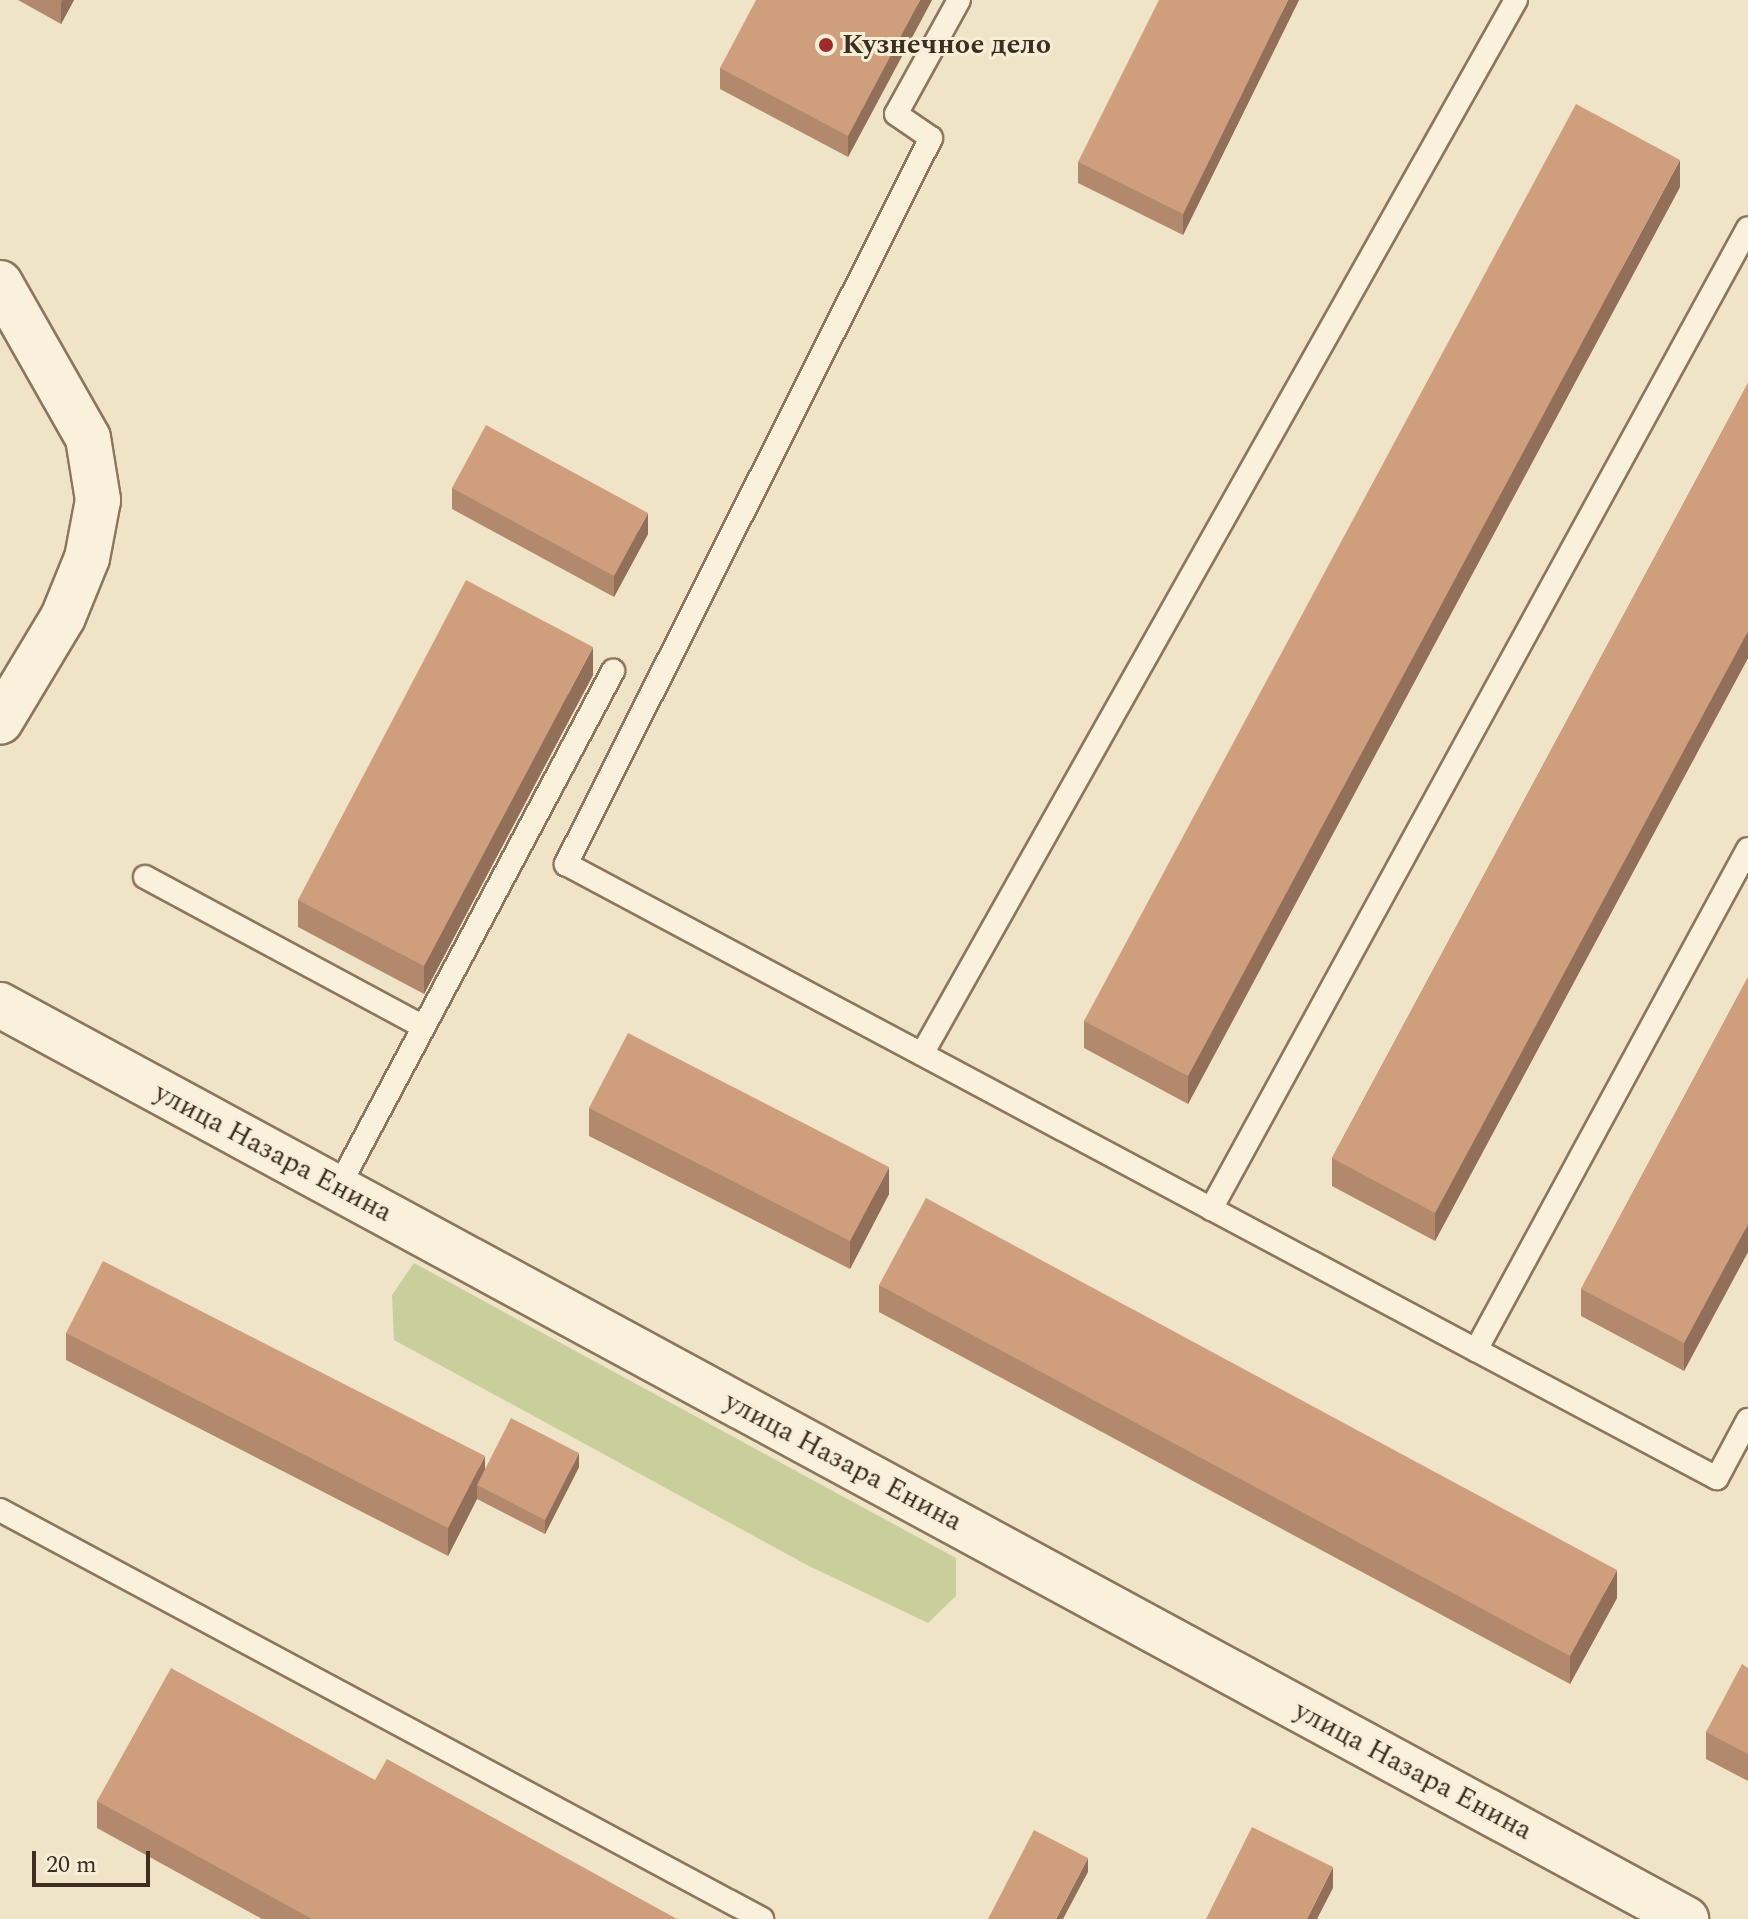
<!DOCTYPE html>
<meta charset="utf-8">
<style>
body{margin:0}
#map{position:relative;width:1748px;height:1919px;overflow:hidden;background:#f0e4c8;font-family:Spectral,serif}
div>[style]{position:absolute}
.green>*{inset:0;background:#c9cf9b}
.roads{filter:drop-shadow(2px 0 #8d765c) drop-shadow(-2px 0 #8d765c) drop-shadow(0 2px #8d765c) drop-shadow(0 -2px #8d765c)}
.lane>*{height:22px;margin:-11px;padding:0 11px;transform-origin:11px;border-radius:11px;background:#faf1dc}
.secondary>*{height:44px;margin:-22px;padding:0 22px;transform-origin:22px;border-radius:22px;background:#faf1dc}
.wall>*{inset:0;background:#b2896c}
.shaded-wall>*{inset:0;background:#916f58}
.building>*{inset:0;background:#cf9f7d}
.dots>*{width:22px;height:22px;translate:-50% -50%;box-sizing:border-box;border:4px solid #f7eed8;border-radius:50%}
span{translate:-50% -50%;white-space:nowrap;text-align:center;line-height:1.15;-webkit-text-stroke:6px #f7eed8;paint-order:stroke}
.poi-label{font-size:28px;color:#3d2e20;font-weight:700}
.left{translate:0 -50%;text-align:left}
.street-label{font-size:28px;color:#3d2e20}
.scale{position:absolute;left:32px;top:1851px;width:118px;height:36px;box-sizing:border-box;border:4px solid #3d2e20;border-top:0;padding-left:10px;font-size:24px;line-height:28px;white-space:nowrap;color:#3d2e20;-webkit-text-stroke:6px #f7eed8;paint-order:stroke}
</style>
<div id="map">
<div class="green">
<div style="clip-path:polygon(414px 1263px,956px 1558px,956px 1596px,928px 1623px,807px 1565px,394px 1340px,392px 1295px)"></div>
</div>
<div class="roads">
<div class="lane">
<div style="left:959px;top:0;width:130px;rotate:118.9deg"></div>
<div style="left:896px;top:114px;width:42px;rotate:34.4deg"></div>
<div style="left:931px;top:138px;width:813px;rotate:116.69deg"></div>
<div style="left:566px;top:864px;width:1032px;rotate:28.11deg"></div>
<div style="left:1476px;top:1350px;width:570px;rotate:-61.5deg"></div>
<div style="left:145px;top:877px;width:316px;rotate:28.3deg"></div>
<div style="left:922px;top:1054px;width:1210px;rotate:-60.6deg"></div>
<div style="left:338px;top:1188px;width:586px;rotate:-61.99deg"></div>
<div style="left:1211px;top:1209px;width:1118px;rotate:-61.3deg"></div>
<div style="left:1476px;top:1350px;width:273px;rotate:28deg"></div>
<div style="left:1717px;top:1478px;width:66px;rotate:-61.9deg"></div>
<div style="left:0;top:1510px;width:865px;rotate:28.22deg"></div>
</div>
<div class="secondary">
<div style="left:0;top:283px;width:178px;rotate:60.4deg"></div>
<div style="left:88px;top:438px;width:63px;rotate:80.8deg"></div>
<div style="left:98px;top:500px;width:59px;rotate:100.7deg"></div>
<div style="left:87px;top:558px;width:64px;rotate:112.1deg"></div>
<div style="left:63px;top:617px;width:122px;rotate:121deg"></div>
<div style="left:0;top:1005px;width:1918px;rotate:28.46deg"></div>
</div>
</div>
<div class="wall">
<div style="clip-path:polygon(18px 0,74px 0,61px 24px)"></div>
<div style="clip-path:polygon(932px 0,848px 157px,720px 89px,720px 68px)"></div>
<div style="clip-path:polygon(1299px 0,1183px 235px,1078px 183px,1078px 162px)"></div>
<div style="clip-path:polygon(1680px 187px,1188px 1104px,1084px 1048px,1084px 1021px)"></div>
<div style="clip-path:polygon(1748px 383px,1748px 658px,1435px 1241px,1332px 1186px,1332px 1158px)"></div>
<div style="clip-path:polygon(452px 488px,648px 534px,614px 597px,452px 509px)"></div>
<div style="clip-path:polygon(593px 675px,424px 994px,298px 927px,298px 900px)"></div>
<div style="clip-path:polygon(1748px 977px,1748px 1252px,1684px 1371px,1581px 1316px,1581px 1289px)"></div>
<div style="clip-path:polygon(589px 1108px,889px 1194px,850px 1269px,589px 1136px)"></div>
<div style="clip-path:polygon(879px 1285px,1617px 1598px,1570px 1684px,879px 1312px)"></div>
<div style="clip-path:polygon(66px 1333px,485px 1470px,579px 1467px,545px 1534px,477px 1499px,448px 1556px,66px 1360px)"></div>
<div style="clip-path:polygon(1748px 1668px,1748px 1781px,1706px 1759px,1706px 1732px)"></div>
<div style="clip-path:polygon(375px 1780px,677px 1919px,262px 1919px,97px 1828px,97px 1801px)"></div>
</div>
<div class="shaded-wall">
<div style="clip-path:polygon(62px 0,74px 0,61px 24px,61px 3px)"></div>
<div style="clip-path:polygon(920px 0,932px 0,848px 157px,848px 136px)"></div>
<div style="clip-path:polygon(1288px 0,1299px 0,1183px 235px,1183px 214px)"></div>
<div style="clip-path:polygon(1680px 160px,1680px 187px,1188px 1104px,1188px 1076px)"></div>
<div style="clip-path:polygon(648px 513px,648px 534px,614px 597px,614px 576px)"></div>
<div style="clip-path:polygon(1748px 631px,1748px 658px,1435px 1241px,1435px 1213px)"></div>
<div style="clip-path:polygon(593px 647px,593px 675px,424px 994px,424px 966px)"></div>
<div style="clip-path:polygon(889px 1167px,889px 1194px,850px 1269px,850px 1241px)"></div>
<div style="clip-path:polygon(1748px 1224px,1748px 1252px,1684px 1371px,1684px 1343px)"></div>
<div style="clip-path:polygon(579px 1453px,579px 1467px,545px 1534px,545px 1520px)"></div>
<div style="clip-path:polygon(485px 1456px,485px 1484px,477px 1485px,477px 1499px,448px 1556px,448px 1528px)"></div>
<div style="clip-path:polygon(1617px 1570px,1617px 1598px,1570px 1684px,1570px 1656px)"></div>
<div style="clip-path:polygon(1088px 1858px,1088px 1872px,1063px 1919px,1056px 1919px)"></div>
<div style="clip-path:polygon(1333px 1867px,1333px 1888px,1317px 1919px,1307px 1919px)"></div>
</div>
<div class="building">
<div style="clip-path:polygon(756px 0,920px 0,848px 136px,720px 68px)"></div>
<div style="clip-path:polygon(1159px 0,1288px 0,1183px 214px,1078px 162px)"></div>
<div style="clip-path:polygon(1576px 104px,1680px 160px,1188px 1076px,1084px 1021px)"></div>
<div style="clip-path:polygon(1748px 383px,1748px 631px,1435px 1213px,1332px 1158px)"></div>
<div style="clip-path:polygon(486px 425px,648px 513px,614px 576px,452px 488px)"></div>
<div style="clip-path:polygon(466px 580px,593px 647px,424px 966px,298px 900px)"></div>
<div style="clip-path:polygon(1748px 977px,1748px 1224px,1684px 1343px,1581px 1289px)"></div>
<div style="clip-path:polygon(628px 1033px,889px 1167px,850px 1241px,589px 1108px)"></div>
<div style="clip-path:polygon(926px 1198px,1617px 1570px,1570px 1656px,879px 1285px)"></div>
<div style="clip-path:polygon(103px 1261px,485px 1456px,448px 1528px,66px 1333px)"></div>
<div style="clip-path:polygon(511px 1418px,579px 1453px,545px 1520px,477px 1485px)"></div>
<div style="clip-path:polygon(1742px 1664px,1748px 1668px,1748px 1754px,1706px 1732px)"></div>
<div style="clip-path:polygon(171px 1668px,375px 1780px,387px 1759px,677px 1919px,312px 1919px,97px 1801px)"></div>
<div style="clip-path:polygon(1252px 1827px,1333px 1867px,1307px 1919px,1206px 1919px)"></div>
<div style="clip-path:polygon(1034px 1830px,1088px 1858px,1056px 1919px,988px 1919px)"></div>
</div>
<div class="dots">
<div style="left:826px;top:45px;background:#9e2a2b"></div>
</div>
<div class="poi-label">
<span class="left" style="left:842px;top:45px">Кузнечное дело</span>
</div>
<div class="street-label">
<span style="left:273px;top:1153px;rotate:28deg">улица Назара Енина</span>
<span style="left:843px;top:1462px;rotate:28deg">улица Назара Енина</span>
<span style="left:1413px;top:1771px;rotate:28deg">улица Назара Енина</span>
</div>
<div class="scale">20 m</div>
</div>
